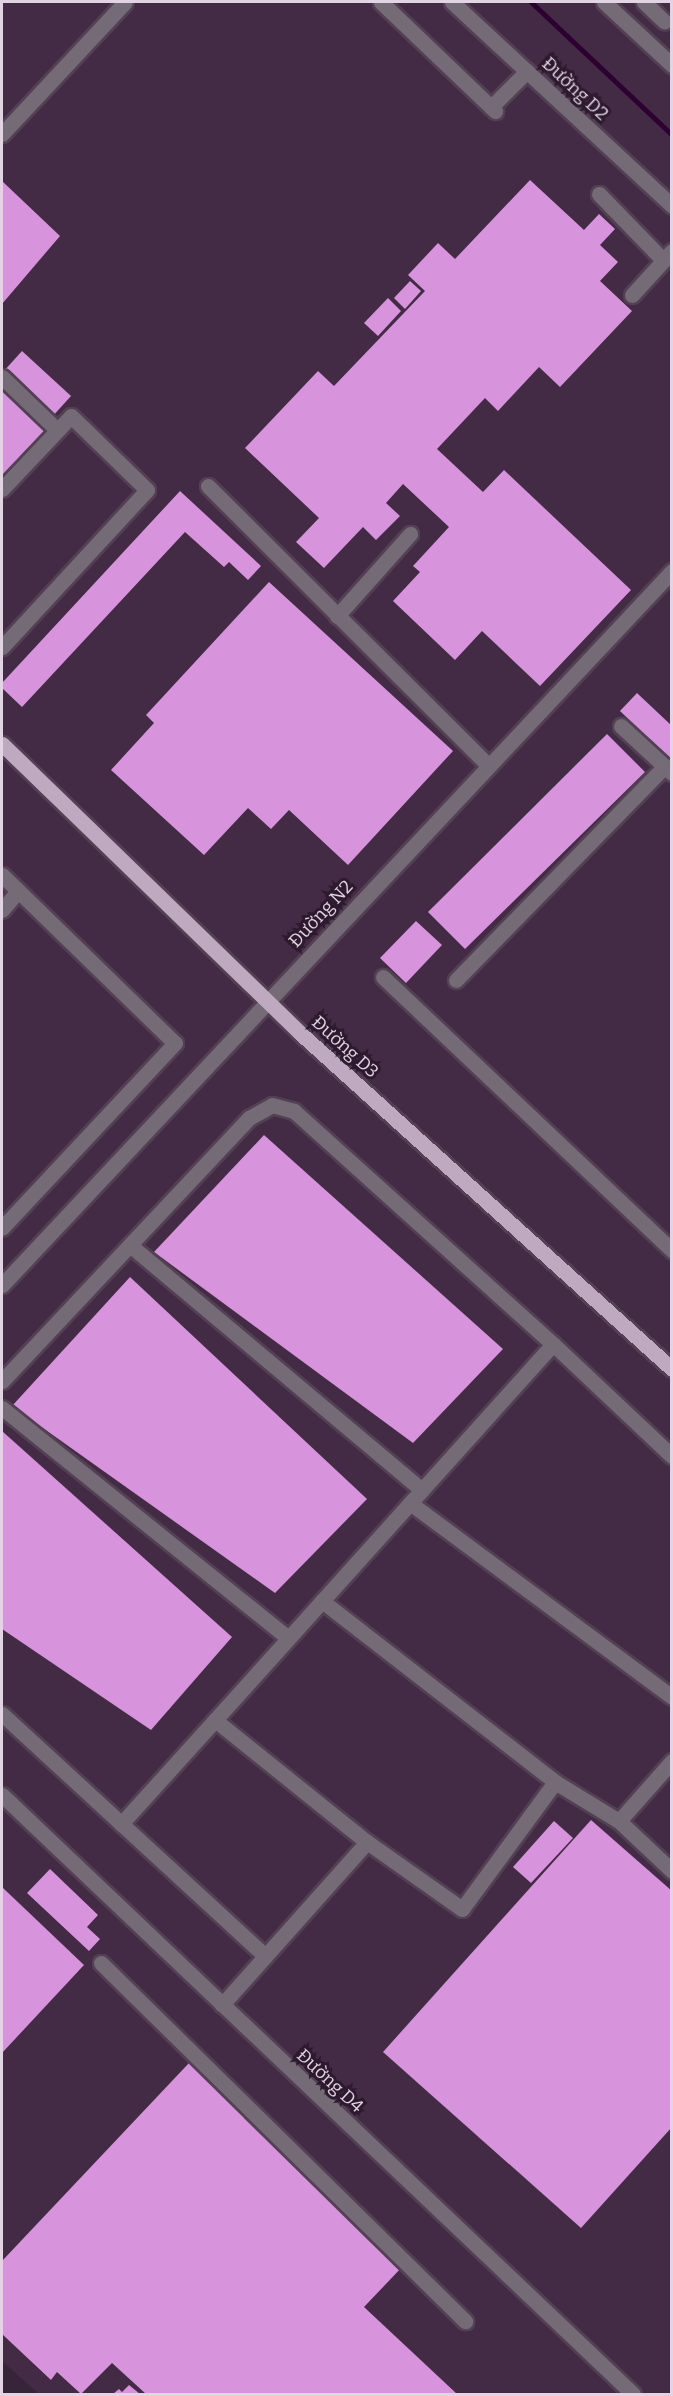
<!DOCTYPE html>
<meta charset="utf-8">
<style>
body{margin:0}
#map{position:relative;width:673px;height:2396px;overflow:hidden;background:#382439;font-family:Bitter,serif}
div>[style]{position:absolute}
.built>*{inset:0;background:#432a45}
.stream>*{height:5px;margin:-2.5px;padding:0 2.5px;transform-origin:2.5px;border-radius:2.5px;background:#2c0030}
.building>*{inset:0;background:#d793dc}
.roads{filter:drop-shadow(2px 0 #534054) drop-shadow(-2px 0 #534054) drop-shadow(0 2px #534054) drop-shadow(0 -2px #534054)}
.minor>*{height:15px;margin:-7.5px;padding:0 7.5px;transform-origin:7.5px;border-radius:7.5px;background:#756b76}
.major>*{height:15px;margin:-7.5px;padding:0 7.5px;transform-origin:7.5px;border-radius:7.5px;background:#bfa9c0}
span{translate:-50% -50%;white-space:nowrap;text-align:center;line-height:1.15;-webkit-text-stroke:6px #2e1a2f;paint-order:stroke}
.street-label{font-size:18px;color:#e2d4e2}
.frame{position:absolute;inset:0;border:3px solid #e2d4e2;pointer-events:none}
</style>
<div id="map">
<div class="built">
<div style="clip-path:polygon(2px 2px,671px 2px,671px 2394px,39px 2394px,2px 2361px)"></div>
</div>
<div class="stream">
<div style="left:531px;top:2px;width:194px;rotate:43.3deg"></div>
</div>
<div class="building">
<div style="clip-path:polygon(530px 180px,584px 230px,599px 214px,615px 229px,600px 245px,618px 262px,600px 281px,632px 311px,560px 387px,539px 367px,498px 411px,485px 398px,437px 449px,483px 492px,504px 470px,631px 590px,540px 686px,482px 631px,455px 660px,393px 601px,420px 572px,413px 566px,449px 527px,403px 484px,386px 503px,400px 516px,376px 540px,363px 527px,324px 568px,296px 542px,319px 518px,245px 448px,318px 371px,334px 386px,425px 291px,408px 275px,438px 243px,455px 259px)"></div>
<div style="clip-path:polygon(2px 181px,60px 236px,2px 304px)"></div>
<div style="clip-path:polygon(410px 281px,421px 291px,405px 309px,394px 298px)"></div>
<div style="clip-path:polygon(388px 298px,401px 311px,378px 336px,364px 323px)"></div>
<div style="clip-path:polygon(22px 351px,71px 396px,52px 417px,3px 372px)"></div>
<div style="clip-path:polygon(2px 387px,47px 428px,2px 476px)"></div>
<div style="clip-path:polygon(180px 491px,261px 566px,248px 580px,229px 562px,224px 567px,185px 532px,22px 707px,2px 688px,2px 683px)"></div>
<div style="clip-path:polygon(269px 582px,453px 751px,348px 865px,289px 810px,271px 829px,248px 808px,204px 855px,111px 770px,154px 723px,146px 715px)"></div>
<div style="clip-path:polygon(637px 693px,672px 726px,672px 761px,620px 711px)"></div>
<div style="clip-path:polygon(607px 734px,645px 772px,465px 949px,428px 912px)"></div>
<div style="clip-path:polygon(416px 921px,442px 945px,406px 983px,380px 958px)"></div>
<div style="clip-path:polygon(264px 1135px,503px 1349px,413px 1443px,154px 1252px)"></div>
<div style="clip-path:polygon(130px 1277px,367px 1499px,275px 1593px,12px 1406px)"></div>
<div style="clip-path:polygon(2px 1431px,232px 1637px,151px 1730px,2px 1629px)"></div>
<div style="clip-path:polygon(591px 1820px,672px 1891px,672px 2127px,581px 2228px,383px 2052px)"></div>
<div style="clip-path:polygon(554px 1821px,573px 1838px,531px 1883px,513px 1867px)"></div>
<div style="clip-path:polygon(50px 1869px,98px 1915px,87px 1927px,100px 1939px,89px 1951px,27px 1893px)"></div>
<div style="clip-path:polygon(2px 1887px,84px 1965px,2px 2053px)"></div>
<div style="clip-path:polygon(189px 2063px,404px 2265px,364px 2307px,457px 2394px,146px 2394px,112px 2363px,81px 2394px,57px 2372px,51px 2380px,2px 2334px,2px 2261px)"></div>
<div style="clip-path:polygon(129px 2385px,140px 2394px,113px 2394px,119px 2389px,122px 2392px)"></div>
</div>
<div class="roads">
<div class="minor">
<div style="left:381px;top:2px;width:158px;rotate:43.7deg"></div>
<div style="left:452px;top:2px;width:300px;rotate:42.8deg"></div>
<div style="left:604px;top:2px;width:93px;rotate:42.8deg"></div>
<div style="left:644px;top:2px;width:28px;rotate:44deg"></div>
<div style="left:491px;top:107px;width:51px;rotate:-45deg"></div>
<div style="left:2px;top:134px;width:180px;rotate:-47deg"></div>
<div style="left:599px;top:194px;width:92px;rotate:45.9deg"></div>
<div style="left:632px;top:295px;width:59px;rotate:-47.7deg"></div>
<div style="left:2px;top:377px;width:76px;rotate:43.9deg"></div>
<div style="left:208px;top:486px;width:395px;rotate:44.9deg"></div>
<div style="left:2px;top:489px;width:100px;rotate:-46.6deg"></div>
<div style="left:71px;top:416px;width:106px;rotate:44.2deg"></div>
<div style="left:147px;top:490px;width:214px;rotate:132.7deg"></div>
<div style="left:337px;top:616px;width:110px;rotate:-48.3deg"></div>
<div style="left:621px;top:726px;width:69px;rotate:42.7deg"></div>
<div style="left:2px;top:875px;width:241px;rotate:44.2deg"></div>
<div style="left:175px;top:1043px;width:253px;rotate:133.1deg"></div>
<div style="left:2px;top:910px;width:25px;rotate:-50deg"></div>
<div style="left:383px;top:977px;width:398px;rotate:43.4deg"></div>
<div style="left:456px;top:980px;width:299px;rotate:-45.7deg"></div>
<div style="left:130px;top:1245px;width:381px;rotate:40deg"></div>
<div style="left:2px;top:1285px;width:979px;rotate:-46.82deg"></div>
<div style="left:553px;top:1344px;width:163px;rotate:43.3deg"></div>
<div style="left:2px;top:1381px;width:361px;rotate:-46.8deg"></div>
<div style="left:249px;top:1118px;width:26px;rotate:-29deg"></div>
<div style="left:272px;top:1105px;width:23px;rotate:15deg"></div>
<div style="left:294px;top:1111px;width:348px;rotate:42deg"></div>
<div style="left:553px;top:1344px;width:506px;rotate:131.95deg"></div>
<div style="left:215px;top:1720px;width:195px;rotate:38.8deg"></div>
<div style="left:367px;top:1842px;width:218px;rotate:131.7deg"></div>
<div style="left:2px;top:1408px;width:367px;rotate:38.8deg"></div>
<div style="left:410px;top:1503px;width:326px;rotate:36.5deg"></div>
<div style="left:322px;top:1601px;width:295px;rotate:37.8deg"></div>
<div style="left:555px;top:1782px;width:157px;rotate:126.2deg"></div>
<div style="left:462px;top:1909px;width:116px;rotate:-144.8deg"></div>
<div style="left:2px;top:1714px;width:357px;rotate:42.6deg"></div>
<div style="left:555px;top:1782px;width:75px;rotate:31.4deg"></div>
<div style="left:619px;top:1821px;width:73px;rotate:43.3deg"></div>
<div style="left:2px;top:1795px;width:870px;rotate:43.51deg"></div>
<div style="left:619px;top:1821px;width:80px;rotate:-48.5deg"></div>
<div style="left:121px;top:1824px;width:140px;rotate:-47.9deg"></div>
<div style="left:101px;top:1963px;width:511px;rotate:44.52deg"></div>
</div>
<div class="major">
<div style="left:2px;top:744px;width:415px;rotate:44.1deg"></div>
<div style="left:300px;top:1033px;width:501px;rotate:42.09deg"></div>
</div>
</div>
<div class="street-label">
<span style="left:575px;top:89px;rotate:43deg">Đường D2</span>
<span style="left:321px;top:914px;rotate:-47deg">Đường N2</span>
<span style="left:345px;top:1047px;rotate:42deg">Đường D3</span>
<span style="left:330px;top:2081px;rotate:43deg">Đường D4</span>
</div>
<div class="frame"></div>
</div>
